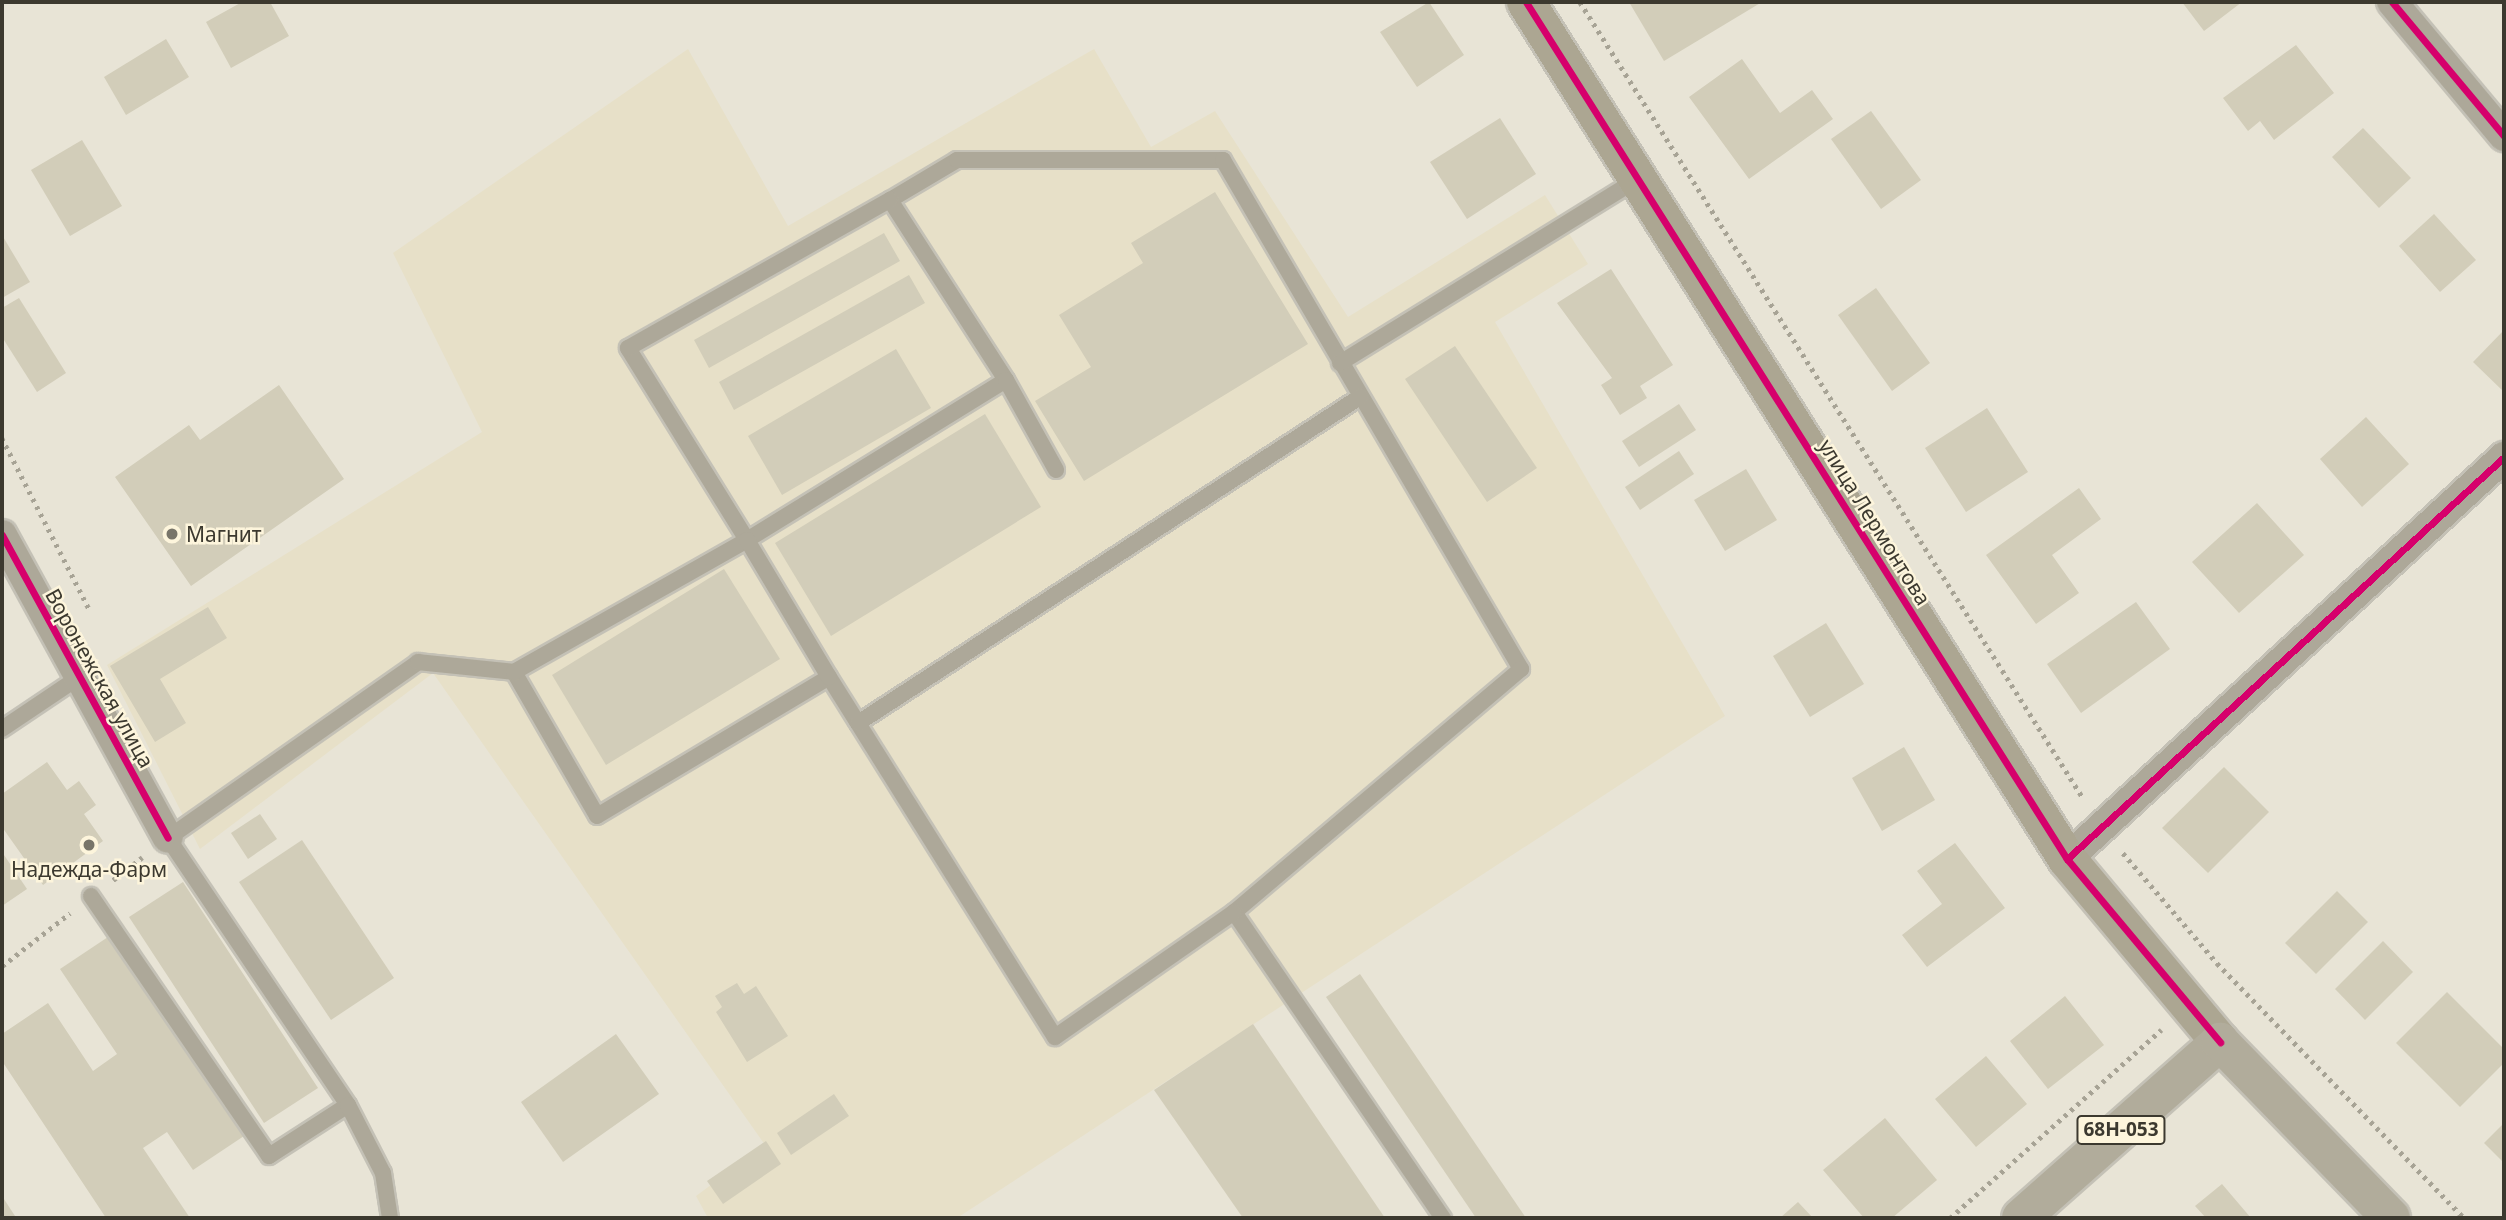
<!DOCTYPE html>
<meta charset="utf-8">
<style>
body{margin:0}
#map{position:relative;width:2506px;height:1220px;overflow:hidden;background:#e8e4d6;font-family:"Noto Sans",sans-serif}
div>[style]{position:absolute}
.built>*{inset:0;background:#e7e0c8}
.building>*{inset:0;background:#d2cdb9}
.path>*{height:4.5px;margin-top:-2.25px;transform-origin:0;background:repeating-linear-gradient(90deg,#a7a395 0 3.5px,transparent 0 8.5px)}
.roads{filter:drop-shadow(2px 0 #c4c1b6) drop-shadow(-2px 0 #c4c1b6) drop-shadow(0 2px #c4c1b6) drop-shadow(0 -2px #c4c1b6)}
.lane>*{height:16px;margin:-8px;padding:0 8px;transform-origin:8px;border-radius:8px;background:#ada899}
.street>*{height:30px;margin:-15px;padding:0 15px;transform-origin:15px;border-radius:15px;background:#ada899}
.secondary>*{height:38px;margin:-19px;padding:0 19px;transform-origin:19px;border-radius:19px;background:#aca692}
.primary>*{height:38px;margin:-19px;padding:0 19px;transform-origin:19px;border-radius:19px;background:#b1ac9b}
.cycleway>*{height:7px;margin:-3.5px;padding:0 3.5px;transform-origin:3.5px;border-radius:3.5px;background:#d6006c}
.dots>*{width:19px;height:19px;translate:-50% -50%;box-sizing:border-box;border:4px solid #fdf5dc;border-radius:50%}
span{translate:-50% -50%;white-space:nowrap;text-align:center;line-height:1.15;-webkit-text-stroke:5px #fdf5dc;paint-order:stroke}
.shield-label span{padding:2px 5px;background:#fdf5dc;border:2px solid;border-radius:5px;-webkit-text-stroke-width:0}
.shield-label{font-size:19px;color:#3c392f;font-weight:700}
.street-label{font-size:21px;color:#3c392f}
.poi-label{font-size:21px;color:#3c392f}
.left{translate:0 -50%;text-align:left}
.frame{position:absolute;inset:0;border:4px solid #3c392f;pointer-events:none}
</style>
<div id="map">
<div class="built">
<div style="clip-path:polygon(688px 49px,788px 226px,1094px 49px,1151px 147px,1215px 111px,1348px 317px,1545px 195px,1588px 264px,1495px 322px,1725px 716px,957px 1218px,708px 1218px,696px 1196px,765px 1145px,433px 673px,200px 849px,107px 665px,482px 432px,393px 253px)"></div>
</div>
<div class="building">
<div style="clip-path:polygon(242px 2px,270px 2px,289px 36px,231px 68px,206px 22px)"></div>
<div style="clip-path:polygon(1429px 2px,1464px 55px,1417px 87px,1380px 32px)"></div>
<div style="clip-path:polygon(1629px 2px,1762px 2px,1664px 61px)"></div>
<div style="clip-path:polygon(2182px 2px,2242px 2px,2204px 31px)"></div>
<div style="clip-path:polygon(166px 39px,189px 77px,126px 115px,104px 77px)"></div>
<div style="clip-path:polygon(2296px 45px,2334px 93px,2274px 140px,2260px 121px,2248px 131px,2223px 98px)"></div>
<div style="clip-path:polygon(1742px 59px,1780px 113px,1812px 90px,1833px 119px,1749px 179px,1689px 97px)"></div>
<div style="clip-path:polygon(1871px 111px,1921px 180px,1881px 209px,1831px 139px)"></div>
<div style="clip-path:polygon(1500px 118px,1536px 174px,1467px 219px,1430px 162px)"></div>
<div style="clip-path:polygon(2363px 128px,2411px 178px,2379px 208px,2332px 157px)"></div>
<div style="clip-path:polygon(82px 140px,122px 206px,70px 236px,31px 170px)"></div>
<div style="clip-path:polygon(1215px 192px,1308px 344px,1084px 481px,1035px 401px,1091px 367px,1059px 315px,1143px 263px,1131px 243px)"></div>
<div style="clip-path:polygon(2434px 214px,2476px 260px,2440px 292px,2399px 246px)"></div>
<div style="clip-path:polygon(884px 233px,900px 261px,709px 368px,694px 340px)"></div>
<div style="clip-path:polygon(2px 235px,30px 282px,2px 298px)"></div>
<div style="clip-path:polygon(1611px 269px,1673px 365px,1640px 386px,1647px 398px,1620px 415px,1601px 385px,1612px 378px,1557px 303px)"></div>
<div style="clip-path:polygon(909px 275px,925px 303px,734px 410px,719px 382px)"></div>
<div style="clip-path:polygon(1876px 288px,1930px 363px,1892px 391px,1838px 315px)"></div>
<div style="clip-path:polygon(19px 298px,66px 373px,37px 392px,2px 337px,2px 308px)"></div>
<div style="clip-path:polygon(2504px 330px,2504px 392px,2473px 362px)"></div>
<div style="clip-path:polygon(1455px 346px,1537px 468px,1487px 502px,1405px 379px)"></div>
<div style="clip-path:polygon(896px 349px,931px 408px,782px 495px,748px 436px)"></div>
<div style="clip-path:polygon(279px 385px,344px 479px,191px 586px,115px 477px,189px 425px,200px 440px)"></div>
<div style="clip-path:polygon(1679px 404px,1696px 430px,1639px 467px,1622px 441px)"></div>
<div style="clip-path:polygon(1987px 408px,2028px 472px,1966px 512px,1925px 448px)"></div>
<div style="clip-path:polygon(985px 414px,1041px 507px,831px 636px,775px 543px)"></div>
<div style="clip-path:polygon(2366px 417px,2409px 464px,2362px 507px,2320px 459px)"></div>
<div style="clip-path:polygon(1679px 451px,1694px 474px,1640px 510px,1625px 487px)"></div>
<div style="clip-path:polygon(1746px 469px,1777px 520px,1725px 551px,1694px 500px)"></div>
<div style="clip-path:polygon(2079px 488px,2101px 519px,2052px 555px,2079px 593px,2036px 624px,1986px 555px)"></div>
<div style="clip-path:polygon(2257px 503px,2304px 555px,2239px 613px,2192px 562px)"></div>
<div style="clip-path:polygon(724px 569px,780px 659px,606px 765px,552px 675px)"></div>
<div style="clip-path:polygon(2136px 602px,2170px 649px,2081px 713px,2047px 664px)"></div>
<div style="clip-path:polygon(208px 607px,227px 638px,160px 679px,186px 723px,155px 742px,110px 666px)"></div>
<div style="clip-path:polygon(1826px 623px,1864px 684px,1810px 717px,1773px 656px)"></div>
<div style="clip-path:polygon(1904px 747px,1935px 800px,1882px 831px,1852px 778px)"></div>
<div style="clip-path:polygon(47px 762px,67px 790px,79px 781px,96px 805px,84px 814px,103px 841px,43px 885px,2px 827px,2px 794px)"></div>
<div style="clip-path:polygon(2224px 767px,2269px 812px,2208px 873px,2162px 828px)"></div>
<div style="clip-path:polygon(260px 814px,277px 839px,248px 859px,231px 833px)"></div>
<div style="clip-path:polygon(302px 840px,394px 978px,331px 1020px,239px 882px)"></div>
<div style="clip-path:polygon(1955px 843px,2005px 908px,1927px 967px,1902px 935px,1942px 904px,1917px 871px)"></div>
<div style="clip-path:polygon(2px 852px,27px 889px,2px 906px)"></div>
<div style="clip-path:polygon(183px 882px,318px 1088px,264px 1123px,129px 917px)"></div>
<div style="clip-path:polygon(2337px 891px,2368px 922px,2316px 974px,2285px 943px)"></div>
<div style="clip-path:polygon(111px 935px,244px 1136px,193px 1170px,167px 1132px,143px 1148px,190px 1218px,106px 1218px,2px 1061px,2px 1034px,48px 1003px,93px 1071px,117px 1054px,60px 969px)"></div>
<div style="clip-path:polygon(2383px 941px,2413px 972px,2365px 1020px,2335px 989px)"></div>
<div style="clip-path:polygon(1360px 974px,1526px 1218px,1476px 1218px,1326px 997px)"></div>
<div style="clip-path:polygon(737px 983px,744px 994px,756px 986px,788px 1036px,747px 1062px,716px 1012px,722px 1007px,715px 996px)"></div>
<div style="clip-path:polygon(2447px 992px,2504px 1049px,2504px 1063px,2460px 1107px,2396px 1043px)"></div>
<div style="clip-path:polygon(2065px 996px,2104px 1045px,2048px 1089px,2010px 1041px)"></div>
<div style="clip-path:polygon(1253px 1024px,1385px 1218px,1243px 1218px,1154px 1090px)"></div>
<div style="clip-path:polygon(616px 1034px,659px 1094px,563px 1162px,521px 1102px)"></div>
<div style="clip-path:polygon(1986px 1056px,2027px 1104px,1976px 1147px,1935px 1099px)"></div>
<div style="clip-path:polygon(834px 1094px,849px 1116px,791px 1155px,777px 1133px)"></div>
<div style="clip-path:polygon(1885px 1118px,1937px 1180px,1892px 1218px,1864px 1218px,1823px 1170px)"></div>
<div style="clip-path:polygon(2504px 1123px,2504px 1163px,2484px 1143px)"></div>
<div style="clip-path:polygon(766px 1141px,781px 1164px,723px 1204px,707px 1181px)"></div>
<div style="clip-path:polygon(2222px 1184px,2251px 1218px,2206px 1218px,2195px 1206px)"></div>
<div style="clip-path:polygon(2px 1196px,15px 1216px,11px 1218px,2px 1218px)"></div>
<div style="clip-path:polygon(1798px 1202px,1813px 1218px,1780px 1218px)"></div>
</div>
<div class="path">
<div style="left:1580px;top:2px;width:942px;rotate:57.71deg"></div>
<div style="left:2px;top:438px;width:194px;rotate:63deg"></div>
<div style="left:2123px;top:853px;width:145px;rotate:49.5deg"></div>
<div style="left:2217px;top:963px;width:355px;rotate:45.9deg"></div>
<div style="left:113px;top:880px;width:37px;rotate:-38deg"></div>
<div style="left:2px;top:966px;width:86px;rotate:-37.9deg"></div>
<div style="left:1950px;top:1218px;width:283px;rotate:-41.7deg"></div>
</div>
<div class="roads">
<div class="lane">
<div style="left:890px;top:200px;width:78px;rotate:-30.8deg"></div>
<div style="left:957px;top:160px;width:266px"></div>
<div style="left:1223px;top:160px;width:590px;rotate:59.65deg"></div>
<div style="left:1521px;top:669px;width:376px;rotate:139.7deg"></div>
<div style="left:1234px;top:912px;width:371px;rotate:55.7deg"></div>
<div style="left:890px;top:200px;width:214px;rotate:57.2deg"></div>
<div style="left:1006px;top:380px;width:304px;rotate:148.3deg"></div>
<div style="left:747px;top:540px;width:226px;rotate:-121.8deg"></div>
<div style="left:628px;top:348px;width:301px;rotate:-29.5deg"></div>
<div style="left:1340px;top:363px;width:350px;rotate:-31.7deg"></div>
<div style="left:1006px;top:380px;width:103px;rotate:60.9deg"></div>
<div style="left:514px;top:672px;width:166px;rotate:60deg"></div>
<div style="left:597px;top:816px;width:270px;rotate:-30.9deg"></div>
<div style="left:829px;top:677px;width:425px;rotate:57.9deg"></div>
<div style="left:1055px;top:1037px;width:218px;rotate:-34.9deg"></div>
<div style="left:858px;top:723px;width:599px;rotate:-33deg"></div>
<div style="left:2px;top:729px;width:93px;rotate:-34deg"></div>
<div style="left:91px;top:896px;width:315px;rotate:55.6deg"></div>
<div style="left:269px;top:1156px;width:94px;rotate:-32.8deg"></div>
<div style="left:348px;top:1105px;width:322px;rotate:-124deg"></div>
<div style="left:168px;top:838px;width:306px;rotate:-35.1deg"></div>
<div style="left:418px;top:662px;width:97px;rotate:5.9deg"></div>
<div style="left:514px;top:672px;width:268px;rotate:-29.5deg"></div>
<div style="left:747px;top:540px;width:160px;rotate:59.1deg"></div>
<div style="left:348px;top:1105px;width:76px;rotate:62.8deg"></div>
<div style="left:383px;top:1173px;width:46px;rotate:81.2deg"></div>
</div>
<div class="street">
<div style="left:2392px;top:2px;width:175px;rotate:50.1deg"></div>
<div style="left:2px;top:535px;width:345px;rotate:61.3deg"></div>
<div style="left:2067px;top:859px;width:594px;rotate:-42.61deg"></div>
</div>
<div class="secondary">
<div style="left:1526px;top:2px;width:1013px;rotate:57.74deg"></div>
<div style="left:2067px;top:859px;width:239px;rotate:50.1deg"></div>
</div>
<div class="primary">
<div style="left:2021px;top:1218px;width:266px;rotate:-41.5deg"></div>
<div style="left:2220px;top:1042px;width:245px;rotate:45.8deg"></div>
</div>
</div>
<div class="cycleway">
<div style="left:1526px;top:2px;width:1013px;rotate:57.74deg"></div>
<div style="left:2067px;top:859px;width:239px;rotate:50.1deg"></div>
<div style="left:2392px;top:2px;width:175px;rotate:50.1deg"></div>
<div style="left:2px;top:535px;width:345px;rotate:61.3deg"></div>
<div style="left:2067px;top:859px;width:594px;rotate:-42.61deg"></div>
</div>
<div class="dots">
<div style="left:172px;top:534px;background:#787569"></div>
<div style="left:89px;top:845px;background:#787569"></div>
</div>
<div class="shield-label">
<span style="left:2121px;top:1130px">68Н-053</span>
</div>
<div class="street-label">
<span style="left:1875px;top:522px;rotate:58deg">улица Лермонтова</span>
<span style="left:100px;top:678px;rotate:61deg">Воронежская улица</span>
</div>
<div class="poi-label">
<span class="left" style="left:186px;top:534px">Магнит</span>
<span style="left:89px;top:869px">Надежда-Фарм</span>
</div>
<div class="frame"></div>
</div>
